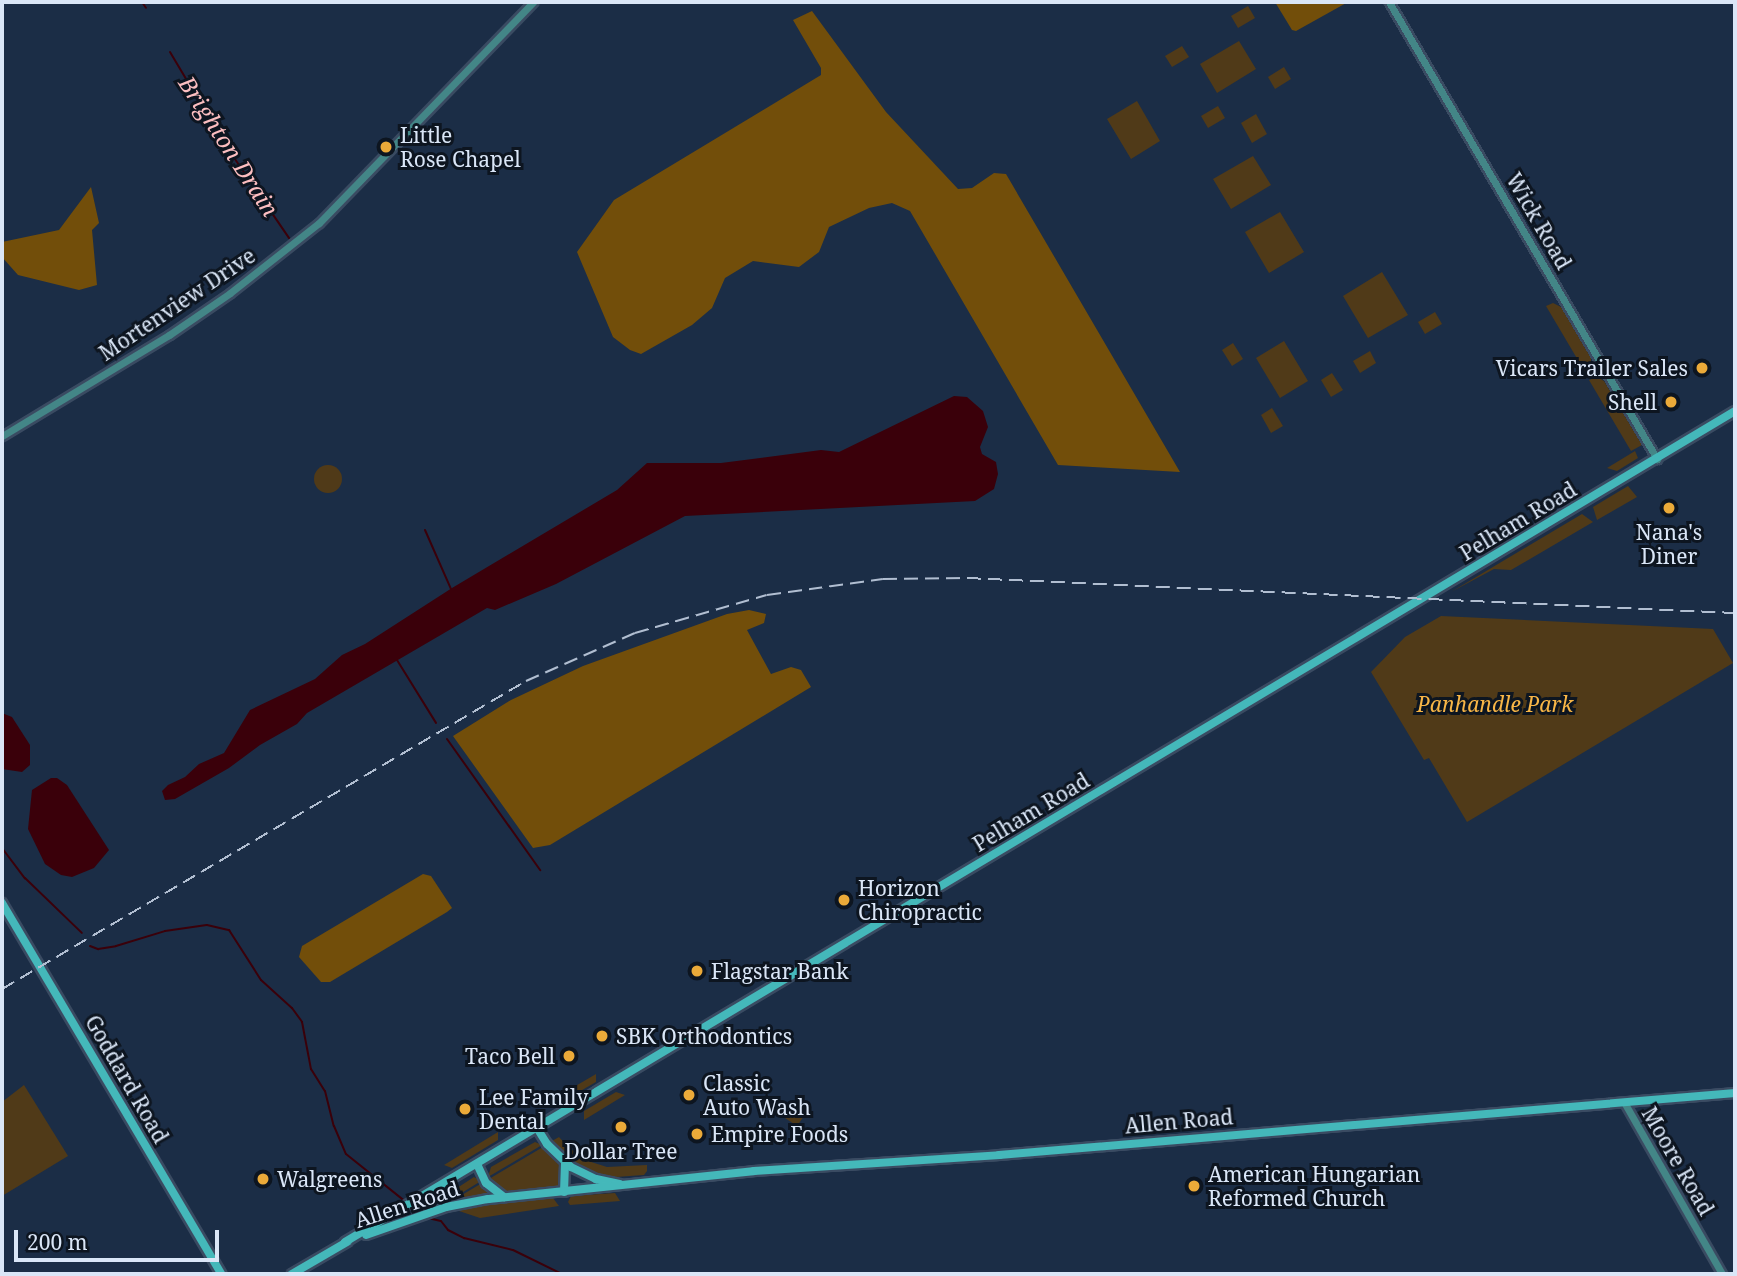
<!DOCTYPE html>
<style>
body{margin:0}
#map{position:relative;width:1737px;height:1276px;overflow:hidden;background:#1b2d46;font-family:"Noto Serif",serif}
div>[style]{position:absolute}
.green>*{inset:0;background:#503a18}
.round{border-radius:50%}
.forest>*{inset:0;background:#724e0a}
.water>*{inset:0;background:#3a000a}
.stream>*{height:2px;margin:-1px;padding:0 1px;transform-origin:1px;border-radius:1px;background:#3a000a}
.roads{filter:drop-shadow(2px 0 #3a4b62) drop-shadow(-2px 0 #3a4b62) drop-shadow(0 2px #3a4b62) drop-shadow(0 -2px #3a4b62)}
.tertiary>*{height:7px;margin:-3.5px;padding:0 3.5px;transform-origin:3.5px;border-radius:3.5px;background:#438687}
.secondary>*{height:8px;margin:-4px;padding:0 4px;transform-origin:4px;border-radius:4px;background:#44b8ba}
.rail>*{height:2px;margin-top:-1px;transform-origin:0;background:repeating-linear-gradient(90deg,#b1bed1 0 14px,transparent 0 21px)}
.dots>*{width:19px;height:19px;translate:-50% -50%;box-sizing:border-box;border:4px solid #0d1520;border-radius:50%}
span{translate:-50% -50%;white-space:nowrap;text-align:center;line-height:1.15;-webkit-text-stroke:6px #0d1520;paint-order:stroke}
.poi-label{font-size:21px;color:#dae6f7}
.left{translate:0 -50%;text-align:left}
.right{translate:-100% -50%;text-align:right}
.street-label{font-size:21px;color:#dae6f7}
.park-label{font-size:21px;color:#f8b647;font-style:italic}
.water-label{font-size:23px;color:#fcbec0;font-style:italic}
.frame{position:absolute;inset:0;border:4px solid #dae6f7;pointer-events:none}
.scale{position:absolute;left:14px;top:1230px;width:205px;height:32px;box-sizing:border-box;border:4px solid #dae6f7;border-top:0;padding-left:9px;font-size:21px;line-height:24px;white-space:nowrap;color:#dae6f7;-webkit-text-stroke:5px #0d1520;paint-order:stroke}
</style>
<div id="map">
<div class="green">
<div style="clip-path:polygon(1248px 6px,1255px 18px,1238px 28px,1231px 16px)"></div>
<div style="clip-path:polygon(1239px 41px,1256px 69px,1217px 93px,1200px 64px)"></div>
<div style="clip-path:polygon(1182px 46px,1189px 57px,1172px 67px,1165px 56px)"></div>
<div style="clip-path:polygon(1284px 67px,1291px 79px,1275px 89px,1268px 77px)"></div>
<div style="clip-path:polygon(1137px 101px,1160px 141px,1131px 159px,1107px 119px)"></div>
<div style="clip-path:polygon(1218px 106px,1225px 118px,1208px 128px,1201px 116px)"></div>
<div style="clip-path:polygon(1256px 114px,1267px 134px,1252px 143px,1241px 123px)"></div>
<div style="clip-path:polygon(1253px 156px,1271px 185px,1231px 209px,1213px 179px)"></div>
<div style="clip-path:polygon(1280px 212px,1304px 252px,1269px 273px,1245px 232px)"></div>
<div style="clip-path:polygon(1382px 272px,1408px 315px,1368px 338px,1343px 296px)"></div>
<div style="clip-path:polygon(1553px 303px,1561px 307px,1591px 358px,1591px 366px,1585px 372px,1546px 306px)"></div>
<div style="clip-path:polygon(1435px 312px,1442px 324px,1425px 334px,1418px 322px)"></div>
<div style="clip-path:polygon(1284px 341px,1308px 381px,1280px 398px,1256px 358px)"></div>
<div style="clip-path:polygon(1233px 343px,1243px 359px,1232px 366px,1222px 350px)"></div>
<div style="clip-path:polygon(1370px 351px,1376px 363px,1360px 373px,1353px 361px)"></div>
<div style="clip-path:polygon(1332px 373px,1343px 390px,1331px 397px,1321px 380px)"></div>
<div style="clip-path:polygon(1597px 377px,1604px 381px,1642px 445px,1631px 451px,1589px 380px)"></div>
<div style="clip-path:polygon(1272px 408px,1283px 426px,1271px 433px,1261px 415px)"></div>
<div style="clip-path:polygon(1635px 451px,1638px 458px,1617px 471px,1607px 468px)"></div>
<div class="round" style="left:314px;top:465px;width:28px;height:28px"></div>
<div style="clip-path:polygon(1628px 486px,1637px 497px,1597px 520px,1593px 507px)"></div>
<div style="clip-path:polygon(1582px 514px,1593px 522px,1511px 570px,1494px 569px,1451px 592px)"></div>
<div style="clip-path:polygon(1441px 616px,1713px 629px,1733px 663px,1467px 822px,1429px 758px,1424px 760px,1371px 672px,1405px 637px)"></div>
<div style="clip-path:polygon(596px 1074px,596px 1082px,577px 1093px,567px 1091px)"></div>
<div style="clip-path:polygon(24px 1085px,68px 1156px,2px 1196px,2px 1102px)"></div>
<div style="clip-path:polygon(616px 1092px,625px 1095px,584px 1120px,584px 1111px)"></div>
<div style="clip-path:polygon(784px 1101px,804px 1116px,797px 1126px,776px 1112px)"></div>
<div style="clip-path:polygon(498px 1132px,498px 1140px,452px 1168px,444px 1165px)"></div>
<div style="clip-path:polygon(559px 1137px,568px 1147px,588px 1161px,607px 1167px,647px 1165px,647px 1171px,644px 1175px,616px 1177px,587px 1171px,558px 1150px,552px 1141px)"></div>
<div style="clip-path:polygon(535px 1142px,542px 1145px,488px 1177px,491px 1167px)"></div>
<div style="clip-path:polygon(543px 1147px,559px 1165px,559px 1188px,506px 1192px,489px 1179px)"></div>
<div style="clip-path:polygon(474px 1177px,481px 1181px,455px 1197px,455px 1200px,431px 1205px)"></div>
<div style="clip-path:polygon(482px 1183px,490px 1195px,458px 1199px,457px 1198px)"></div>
<div style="clip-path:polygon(615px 1193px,620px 1201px,570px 1205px,568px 1202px,571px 1196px)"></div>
<div style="clip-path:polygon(553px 1198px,559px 1206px,480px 1218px,459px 1211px,459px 1207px,482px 1204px)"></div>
</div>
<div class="forest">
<div style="clip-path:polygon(1275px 2px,1348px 2px,1296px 31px,1292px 30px)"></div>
<div style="clip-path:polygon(812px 11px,886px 112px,958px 189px,972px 188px,994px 173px,1006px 174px,1180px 472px,1058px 465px,910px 211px,892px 203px,869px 208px,829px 227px,819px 252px,799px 267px,753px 261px,725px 278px,712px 308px,692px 325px,641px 354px,630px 350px,613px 337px,577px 252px,614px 200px,821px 75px,821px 68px,793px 20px)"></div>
<div style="clip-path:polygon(91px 187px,99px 223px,92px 230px,97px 285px,79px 290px,18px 275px,2px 257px,2px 242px,59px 230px)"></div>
<div style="clip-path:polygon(749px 610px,766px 614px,764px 623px,747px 630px,771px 674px,791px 667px,801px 670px,811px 687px,550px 845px,533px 848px,453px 736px,511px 700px,583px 666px,727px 614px)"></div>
<div style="clip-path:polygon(423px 874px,431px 876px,452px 908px,447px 912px,330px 982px,321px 982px,299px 957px,302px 946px)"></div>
</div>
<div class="water">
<div style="clip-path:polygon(954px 396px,967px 397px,983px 411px,988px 427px,980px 447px,982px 454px,996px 462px,998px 474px,994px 489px,975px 501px,685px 516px,556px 584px,495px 610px,487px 608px,307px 713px,297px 724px,260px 745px,229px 768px,175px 799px,165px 800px,162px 791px,168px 785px,185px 777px,199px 764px,224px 753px,250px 710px,315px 679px,342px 655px,365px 644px,452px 588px,617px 490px,647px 463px,721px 463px,821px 450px,839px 452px)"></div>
<div style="clip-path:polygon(2px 713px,12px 717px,30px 745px,30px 765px,22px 772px,2px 769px)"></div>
<div style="clip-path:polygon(51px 778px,57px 778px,67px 785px,109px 850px,94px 868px,72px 877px,61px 875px,45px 864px,28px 829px,32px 790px)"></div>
</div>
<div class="stream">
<div style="left:142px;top:2px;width:7px;rotate:56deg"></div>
<div style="left:170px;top:52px;width:109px;rotate:59.2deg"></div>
<div style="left:226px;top:146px;width:112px;rotate:55.6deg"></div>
<div style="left:425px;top:530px;width:64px;rotate:66.2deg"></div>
<div style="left:397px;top:660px;width:74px;rotate:58.2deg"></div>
<div style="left:447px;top:739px;width:161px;rotate:54.6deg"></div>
<div style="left:2px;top:848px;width:38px;rotate:53deg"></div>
<div style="left:25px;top:878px;width:79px;rotate:44deg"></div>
<div style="left:90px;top:946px;width:9px;rotate:21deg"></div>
<div style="left:98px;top:949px;width:18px;rotate:-9deg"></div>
<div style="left:116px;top:946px;width:51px;rotate:-17deg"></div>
<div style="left:165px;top:931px;width:42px;rotate:-8.1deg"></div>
<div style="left:207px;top:925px;width:23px;rotate:13deg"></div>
<div style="left:229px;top:930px;width:59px;rotate:57.4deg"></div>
<div style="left:261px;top:980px;width:42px;rotate:42.1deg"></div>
<div style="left:292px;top:1008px;width:17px;rotate:54deg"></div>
<div style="left:302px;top:1022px;width:48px;rotate:79.2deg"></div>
<div style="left:311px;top:1069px;width:26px;rotate:58deg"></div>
<div style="left:325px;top:1091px;width:36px;rotate:76deg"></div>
<div style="left:334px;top:1126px;width:30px;rotate:67deg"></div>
<div style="left:346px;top:1154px;width:77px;rotate:38.7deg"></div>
<div style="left:411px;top:1205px;width:12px;rotate:42deg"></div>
<div style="left:428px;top:1218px;width:13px;rotate:13deg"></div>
<div style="left:441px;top:1221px;width:11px;rotate:52deg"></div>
<div style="left:448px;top:1230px;width:18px;rotate:27deg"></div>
<div style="left:464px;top:1238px;width:50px;rotate:13.8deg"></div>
<div style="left:513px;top:1250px;width:55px;rotate:26.1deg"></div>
</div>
<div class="roads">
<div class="tertiary">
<div style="left:1389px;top:2px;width:530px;rotate:59.61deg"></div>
<div style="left:2px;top:436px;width:195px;rotate:-31.2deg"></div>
<div style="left:169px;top:335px;width:74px;rotate:-34.5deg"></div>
<div style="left:230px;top:293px;width:113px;rotate:-38.2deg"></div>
<div style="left:319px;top:223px;width:308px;rotate:-45.9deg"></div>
<div style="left:1624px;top:1102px;width:198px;rotate:60.3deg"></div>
</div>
<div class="secondary">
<div style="left:2px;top:903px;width:431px;rotate:59.4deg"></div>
<div style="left:537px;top:1128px;width:19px;rotate:58deg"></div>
<div style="left:547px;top:1144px;width:33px;rotate:44deg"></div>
<div style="left:571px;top:1167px;width:28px;rotate:26deg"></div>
<div style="left:596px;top:1179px;width:24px;rotate:12deg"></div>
<div style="left:477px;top:1164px;width:21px;rotate:65deg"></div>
<div style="left:486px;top:1183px;width:23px;rotate:38deg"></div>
<div style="left:564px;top:1192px;width:30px;rotate:-88deg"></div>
<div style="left:366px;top:1235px;width:85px;rotate:-19.3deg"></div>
<div style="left:446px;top:1207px;width:43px;rotate:-10.8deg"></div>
<div style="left:488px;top:1199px;width:267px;rotate:-6deg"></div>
<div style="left:754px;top:1171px;width:246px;rotate:-3.7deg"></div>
<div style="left:999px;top:1155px;width:739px;rotate:-4.82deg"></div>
<div style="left:345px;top:1242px;width:1619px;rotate:-30.87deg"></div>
<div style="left:292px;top:1274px;width:64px;rotate:-30.2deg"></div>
</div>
</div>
<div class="rail">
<div style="left:2px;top:989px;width:608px;rotate:-30.45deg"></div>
<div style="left:526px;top:681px;width:119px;rotate:-23.8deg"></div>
<div style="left:635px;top:633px;width:137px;rotate:-16.1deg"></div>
<div style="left:767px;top:595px;width:117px;rotate:-7.9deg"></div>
<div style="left:883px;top:579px;width:84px;rotate:-0.7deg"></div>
<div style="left:967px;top:578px;width:769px;rotate:2.61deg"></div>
</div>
<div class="dots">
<div style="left:386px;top:147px;background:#ebaa39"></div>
<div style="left:1702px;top:368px;background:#ebaa39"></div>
<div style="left:1671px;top:402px;background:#ebaa39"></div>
<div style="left:1669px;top:508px;background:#ebaa39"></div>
<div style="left:844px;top:900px;background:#ebaa39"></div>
<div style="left:697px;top:971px;background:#ebaa39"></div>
<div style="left:602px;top:1036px;background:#ebaa39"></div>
<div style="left:569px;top:1056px;background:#ebaa39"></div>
<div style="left:689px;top:1095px;background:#ebaa39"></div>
<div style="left:465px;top:1109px;background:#ebaa39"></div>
<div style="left:621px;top:1127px;background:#ebaa39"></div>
<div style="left:697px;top:1134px;background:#ebaa39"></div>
<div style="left:263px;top:1179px;background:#ebaa39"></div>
<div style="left:1194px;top:1186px;background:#ebaa39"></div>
</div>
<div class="poi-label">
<span class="left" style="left:400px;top:147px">Little<br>Rose Chapel</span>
<span class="right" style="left:1688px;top:368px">Vicars Trailer Sales</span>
<span class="right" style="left:1657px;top:402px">Shell</span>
<span style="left:1669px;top:544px">Nana's<br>Diner</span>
<span class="left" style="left:858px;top:900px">Horizon<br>Chiropractic</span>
<span class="left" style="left:711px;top:971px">Flagstar Bank</span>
<span class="left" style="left:616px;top:1036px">SBK Orthodontics</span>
<span class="right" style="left:555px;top:1056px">Taco Bell</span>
<span class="left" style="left:703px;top:1095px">Classic<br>Auto Wash</span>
<span class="left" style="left:479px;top:1109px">Lee Family<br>Dental</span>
<span class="left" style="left:711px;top:1134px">Empire Foods</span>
<span style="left:621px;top:1151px">Dollar Tree</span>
<span class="left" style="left:1208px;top:1186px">American Hungarian<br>Reformed Church</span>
<span class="left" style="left:277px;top:1179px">Walgreens</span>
</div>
<div class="street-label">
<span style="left:1539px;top:221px;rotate:60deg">Wick Road</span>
<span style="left:177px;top:304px;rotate:-34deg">Mortenview Drive</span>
<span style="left:1518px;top:521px;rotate:-31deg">Pelham Road</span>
<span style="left:1031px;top:812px;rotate:-31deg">Pelham Road</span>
<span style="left:127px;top:1079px;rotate:60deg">Goddard Road</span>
<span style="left:1179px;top:1121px;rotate:-5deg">Allen Road</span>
<span style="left:1678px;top:1161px;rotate:60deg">Moore Road</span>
<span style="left:407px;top:1204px;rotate:-18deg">Allen Road</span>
</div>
<div class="park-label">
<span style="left:1495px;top:704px">Panhandle Park</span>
</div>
<div class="water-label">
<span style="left:229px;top:146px;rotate:57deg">Brighton Drain</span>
</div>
<div class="frame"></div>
<div class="scale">200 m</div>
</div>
